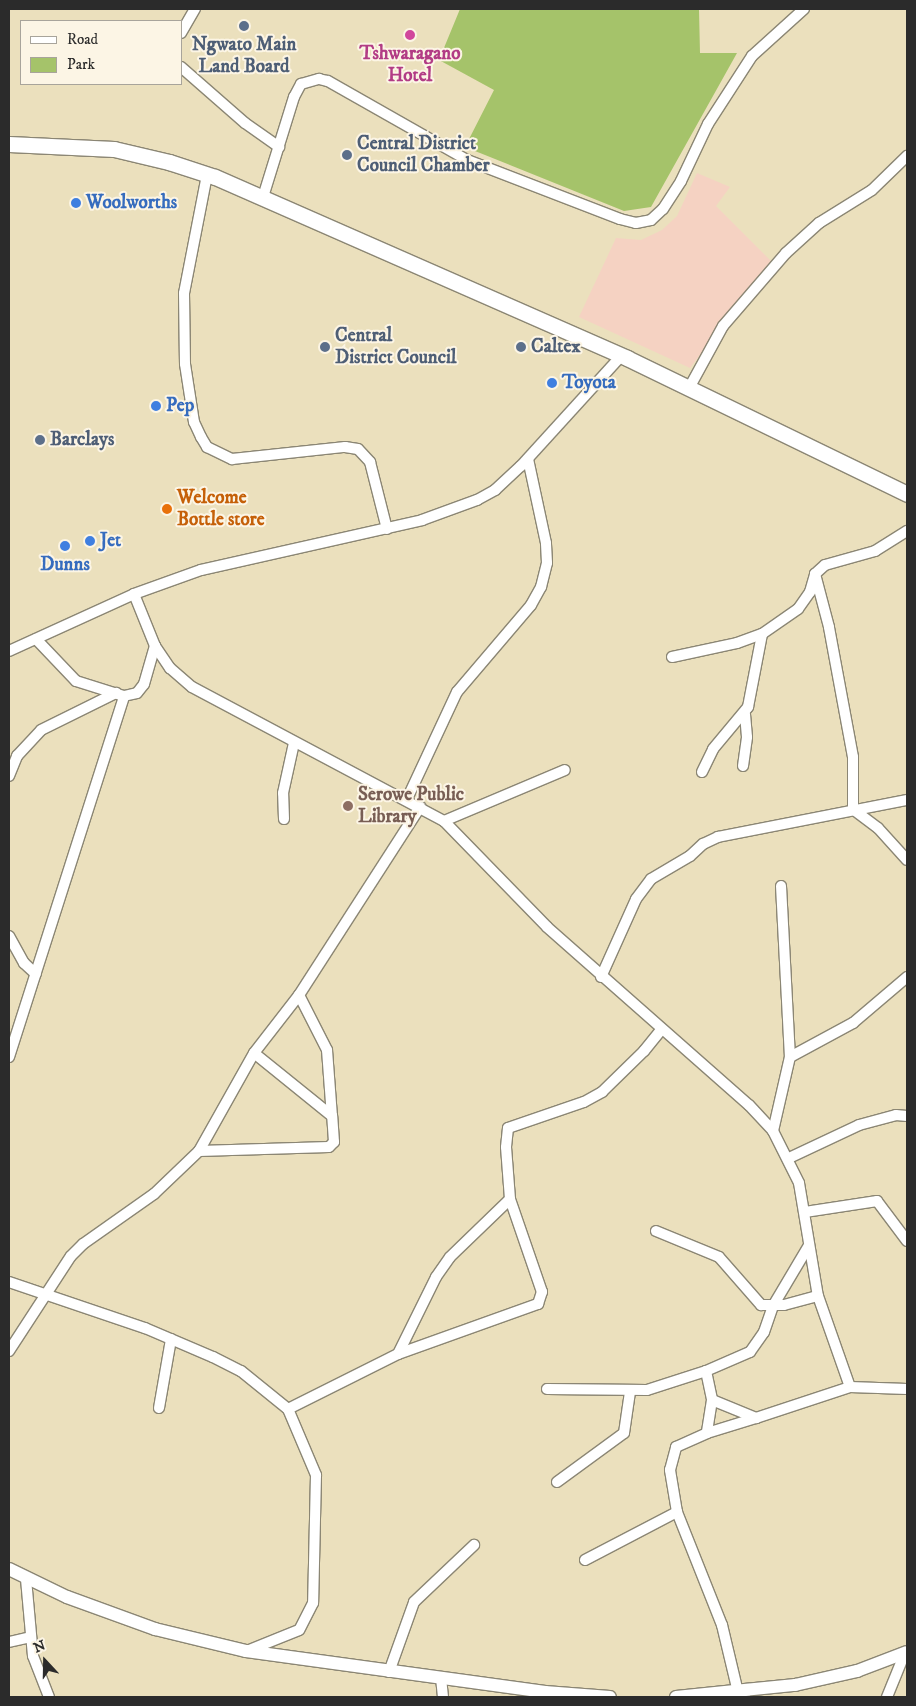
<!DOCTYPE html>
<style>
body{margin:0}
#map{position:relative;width:916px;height:1706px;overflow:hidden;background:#ebe0bd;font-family:"IM FELL DW Pica",serif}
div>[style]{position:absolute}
.built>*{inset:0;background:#f5d2c2}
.green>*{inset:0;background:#a5c36a}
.roads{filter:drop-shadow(1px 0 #8b8674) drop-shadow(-1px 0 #8b8674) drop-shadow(0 1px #8b8674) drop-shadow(0 -1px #8b8674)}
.minor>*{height:10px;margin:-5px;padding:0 5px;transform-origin:5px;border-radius:5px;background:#fff}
.tertiary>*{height:12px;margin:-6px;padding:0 6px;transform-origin:6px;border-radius:6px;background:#fff}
.primary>*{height:15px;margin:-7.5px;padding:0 7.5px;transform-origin:7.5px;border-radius:7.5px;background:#fff}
.dots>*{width:14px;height:14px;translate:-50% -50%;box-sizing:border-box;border:2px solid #fcf5e5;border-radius:50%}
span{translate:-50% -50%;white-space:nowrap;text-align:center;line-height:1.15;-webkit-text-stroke:4px #fcf5e5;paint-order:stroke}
.service-label{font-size:19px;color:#4e5e75;font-weight:700}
.left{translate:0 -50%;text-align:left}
.hotel-label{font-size:19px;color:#b23c85;font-weight:700}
.shop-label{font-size:19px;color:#366cbe;font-weight:700}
.food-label{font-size:19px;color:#c56008;font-weight:700}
.education-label{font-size:19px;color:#785e54;font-weight:700}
.frame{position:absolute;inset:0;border:10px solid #2b2b2b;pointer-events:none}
.legend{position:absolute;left:20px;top:20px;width:162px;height:65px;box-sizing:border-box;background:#fcf5e5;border:1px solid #a8a49b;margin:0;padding:6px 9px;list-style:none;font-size:15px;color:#2b2b2b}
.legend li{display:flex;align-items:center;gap:10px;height:25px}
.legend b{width:25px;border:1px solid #a8a49b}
.north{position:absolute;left:20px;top:1636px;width:50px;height:50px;-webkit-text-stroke:4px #fcf5e5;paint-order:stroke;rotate:339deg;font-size:14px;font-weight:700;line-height:20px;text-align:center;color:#2b2b2b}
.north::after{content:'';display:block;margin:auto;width:18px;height:22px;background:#2b2b2b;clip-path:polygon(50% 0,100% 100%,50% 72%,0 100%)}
</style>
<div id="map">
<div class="built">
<div style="clip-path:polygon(697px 173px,730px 187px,716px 206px,771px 261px,690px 368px,579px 317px,616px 238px,641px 240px,662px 230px,677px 216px)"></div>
</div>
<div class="green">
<div style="clip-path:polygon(460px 9px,699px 9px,700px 53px,737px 53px,651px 207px,624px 211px,465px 147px,494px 90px,439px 60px)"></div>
</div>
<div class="roads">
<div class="minor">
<div style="left:181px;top:33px;width:28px;rotate:-60deg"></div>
<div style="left:181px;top:67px;width:85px;rotate:41.2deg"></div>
<div style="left:245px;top:123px;width:42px;rotate:35.2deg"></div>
<div style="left:207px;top:175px;width:120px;rotate:101deg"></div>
<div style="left:184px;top:293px;width:71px;rotate:89.2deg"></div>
<div style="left:185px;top:364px;width:59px;rotate:81.2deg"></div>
<div style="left:194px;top:422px;width:17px;rotate:65deg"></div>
<div style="left:201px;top:437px;width:12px;rotate:59deg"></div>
<div style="left:207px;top:447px;width:28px;rotate:26deg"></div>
<div style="left:232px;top:459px;width:114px;rotate:-6.1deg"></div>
<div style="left:345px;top:447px;width:13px;rotate:9deg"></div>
<div style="left:358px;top:449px;width:18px;rotate:47deg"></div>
<div style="left:370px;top:462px;width:69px;rotate:75.8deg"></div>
<div style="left:263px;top:197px;width:105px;rotate:-72.8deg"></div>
<div style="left:294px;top:97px;width:15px;rotate:-62deg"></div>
<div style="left:301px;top:84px;width:19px;rotate:-16deg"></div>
<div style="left:319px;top:79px;width:9px;rotate:13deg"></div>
<div style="left:328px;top:81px;width:160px;rotate:29.6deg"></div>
<div style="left:467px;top:160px;width:164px;rotate:21.1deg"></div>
<div style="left:620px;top:219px;width:16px;rotate:14deg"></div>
<div style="left:636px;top:223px;width:15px;rotate:-11deg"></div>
<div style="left:651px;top:220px;width:16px;rotate:-43deg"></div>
<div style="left:663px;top:209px;width:33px;rotate:-57deg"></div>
<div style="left:681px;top:181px;width:63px;rotate:-64.7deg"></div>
<div style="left:708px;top:124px;width:81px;rotate:-57.1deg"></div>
<div style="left:752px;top:56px;width:70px;rotate:-42.1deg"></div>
<div style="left:688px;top:390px;width:73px;rotate:-61.3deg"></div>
<div style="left:723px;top:326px;width:96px;rotate:-49.2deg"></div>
<div style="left:786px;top:253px;width:45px;rotate:-42.3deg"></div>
<div style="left:819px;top:223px;width:62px;rotate:-31.9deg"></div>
<div style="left:872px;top:190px;width:49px;rotate:-44.2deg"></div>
<div style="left:134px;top:594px;width:56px;rotate:68deg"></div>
<div style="left:155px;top:646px;width:27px;rotate:56deg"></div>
<div style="left:170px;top:668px;width:29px;rotate:41deg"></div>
<div style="left:192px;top:687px;width:285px;rotate:28deg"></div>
<div style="left:444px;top:821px;width:148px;rotate:45.8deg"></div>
<div style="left:547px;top:927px;width:269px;rotate:41.4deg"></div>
<div style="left:749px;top:1105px;width:35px;rotate:47deg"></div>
<div style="left:773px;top:1131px;width:58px;rotate:63.4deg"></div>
<div style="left:799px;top:1183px;width:115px;rotate:80.5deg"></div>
<div style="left:818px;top:1296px;width:96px;rotate:70.6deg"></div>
<div style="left:36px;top:639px;width:58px;rotate:46.4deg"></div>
<div style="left:76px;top:681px;width:50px;rotate:17.4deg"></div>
<div style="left:124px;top:696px;width:13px;rotate:-13deg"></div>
<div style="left:137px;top:693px;width:11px;rotate:-52deg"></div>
<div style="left:144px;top:684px;width:40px;rotate:-74deg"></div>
<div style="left:9px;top:651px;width:137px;rotate:-24.5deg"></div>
<div style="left:134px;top:594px;width:71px;rotate:-19.7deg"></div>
<div style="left:201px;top:570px;width:227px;rotate:-12.7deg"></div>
<div style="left:422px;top:520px;width:59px;rotate:-20deg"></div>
<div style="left:477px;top:500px;width:21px;rotate:-29deg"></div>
<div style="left:495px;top:490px;width:35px;rotate:-43deg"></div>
<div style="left:521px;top:466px;width:149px;rotate:-47.7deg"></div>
<div style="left:672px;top:657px;width:66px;rotate:-12.2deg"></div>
<div style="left:737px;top:643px;width:27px;rotate:-20deg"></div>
<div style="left:743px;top:766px;width:29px;rotate:-82deg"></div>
<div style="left:747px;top:737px;width:23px;rotate:-95deg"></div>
<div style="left:702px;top:772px;width:25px;rotate:-64deg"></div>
<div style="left:713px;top:749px;width:55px;rotate:-50.2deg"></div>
<div style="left:748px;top:707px;width:74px;rotate:-79.1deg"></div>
<div style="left:762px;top:634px;width:44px;rotate:-34.8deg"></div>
<div style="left:798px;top:609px;width:21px;rotate:-55deg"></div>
<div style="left:810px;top:592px;width:18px;rotate:-74deg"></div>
<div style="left:9px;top:776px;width:22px;rotate:-68deg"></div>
<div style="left:17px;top:756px;width:35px;rotate:-47deg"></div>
<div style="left:41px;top:730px;width:84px;rotate:-26.3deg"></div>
<div style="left:407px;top:799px;width:118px;rotate:-65deg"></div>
<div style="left:457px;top:692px;width:114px;rotate:-49.6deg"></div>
<div style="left:531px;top:605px;width:21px;rotate:-61deg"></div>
<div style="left:541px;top:587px;width:25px;rotate:-76deg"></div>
<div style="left:547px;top:563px;width:20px;rotate:-93deg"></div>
<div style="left:546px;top:543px;width:86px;rotate:-102.1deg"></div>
<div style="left:853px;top:810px;width:53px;rotate:-90deg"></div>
<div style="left:853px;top:757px;width:132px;rotate:-100.5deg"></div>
<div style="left:829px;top:627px;width:55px;rotate:-104.8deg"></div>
<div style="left:815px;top:574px;width:13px;rotate:-42deg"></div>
<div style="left:825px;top:565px;width:52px;rotate:-15.6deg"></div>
<div style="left:875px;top:551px;width:38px;rotate:-32deg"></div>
<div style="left:854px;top:810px;width:30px;rotate:37deg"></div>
<div style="left:878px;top:828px;width:43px;rotate:47.8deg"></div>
<div style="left:284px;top:819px;width:26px;rotate:-92deg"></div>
<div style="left:283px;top:793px;width:51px;rotate:-77.6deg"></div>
<div style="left:444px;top:821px;width:131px;rotate:-22.9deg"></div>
<div style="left:781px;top:886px;width:171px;rotate:87deg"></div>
<div style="left:9px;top:936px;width:31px;rotate:61deg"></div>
<div style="left:24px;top:963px;width:16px;rotate:43deg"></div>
<div style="left:601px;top:977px;width:85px;rotate:-65.8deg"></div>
<div style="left:636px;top:899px;width:25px;rotate:-53deg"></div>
<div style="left:651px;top:879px;width:45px;rotate:-30.5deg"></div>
<div style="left:690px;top:856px;width:18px;rotate:-43deg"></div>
<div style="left:703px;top:844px;width:17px;rotate:-25deg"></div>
<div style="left:718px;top:837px;width:193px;rotate:-11.1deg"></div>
<div style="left:299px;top:995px;width:62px;rotate:63deg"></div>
<div style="left:327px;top:1050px;width:66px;rotate:85.7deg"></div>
<div style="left:9px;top:1057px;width:379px;rotate:-72.3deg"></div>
<div style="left:773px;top:1131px;width:76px;rotate:-77.1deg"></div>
<div style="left:790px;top:1057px;width:72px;rotate:-28.4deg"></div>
<div style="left:853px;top:1023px;width:71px;rotate:-40.4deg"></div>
<div style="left:199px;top:1151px;width:130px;rotate:-1.8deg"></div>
<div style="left:329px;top:1147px;width:7px;rotate:-45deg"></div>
<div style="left:334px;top:1142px;width:26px;rotate:-94deg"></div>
<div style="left:332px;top:1116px;width:100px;rotate:-141.1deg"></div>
<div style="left:789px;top:1158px;width:77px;rotate:-25.2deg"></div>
<div style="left:859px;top:1125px;width:38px;rotate:-15deg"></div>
<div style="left:896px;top:1115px;width:11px;rotate:5deg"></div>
<div style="left:805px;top:1212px;width:73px;rotate:-8.7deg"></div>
<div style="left:877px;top:1201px;width:50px;rotate:53.1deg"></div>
<div style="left:656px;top:1231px;width:68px;rotate:22.4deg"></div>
<div style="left:719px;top:1257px;width:64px;rotate:48.8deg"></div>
<div style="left:761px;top:1305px;width:23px"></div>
<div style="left:784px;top:1305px;width:35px;rotate:-15deg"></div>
<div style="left:9px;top:1282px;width:144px;rotate:18.7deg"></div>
<div style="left:145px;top:1328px;width:74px;rotate:23.1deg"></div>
<div style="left:213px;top:1357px;width:31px;rotate:27deg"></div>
<div style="left:241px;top:1371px;width:60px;rotate:39deg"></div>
<div style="left:288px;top:1409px;width:72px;rotate:67deg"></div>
<div style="left:316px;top:1475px;width:128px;rotate:91.3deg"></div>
<div style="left:313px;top:1603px;width:30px;rotate:117deg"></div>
<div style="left:299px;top:1630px;width:56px;rotate:158deg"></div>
<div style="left:9px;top:1351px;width:113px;rotate:-56.9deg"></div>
<div style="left:71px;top:1256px;width:17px;rotate:-45deg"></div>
<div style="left:83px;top:1244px;width:87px;rotate:-35.2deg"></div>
<div style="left:154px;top:1194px;width:62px;rotate:-43.7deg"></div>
<div style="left:199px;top:1151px;width:112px;rotate:-60.7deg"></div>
<div style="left:254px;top:1053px;width:73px;rotate:-52.2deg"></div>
<div style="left:299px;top:995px;width:224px;rotate:-57.2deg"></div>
<div style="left:398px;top:1354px;width:86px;rotate:-63.7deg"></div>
<div style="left:436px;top:1277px;width:24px;rotate:-55deg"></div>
<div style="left:450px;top:1257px;width:83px;rotate:-44deg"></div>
<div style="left:706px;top:1371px;width:30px;rotate:78deg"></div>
<div style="left:712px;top:1400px;width:33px;rotate:99deg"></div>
<div style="left:547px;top:1389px;width:100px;rotate:0.6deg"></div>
<div style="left:647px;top:1390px;width:62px;rotate:-17.9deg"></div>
<div style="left:706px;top:1371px;width:48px;rotate:-23.4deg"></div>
<div style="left:750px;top:1352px;width:24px;rotate:-55deg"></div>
<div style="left:764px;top:1332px;width:28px;rotate:-71deg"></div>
<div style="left:773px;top:1306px;width:69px;rotate:-59.3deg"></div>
<div style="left:712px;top:1400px;width:48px;rotate:22.2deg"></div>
<div style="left:756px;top:1418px;width:99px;rotate:-18.3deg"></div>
<div style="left:850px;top:1387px;width:57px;rotate:2deg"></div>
<div style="left:159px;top:1408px;width:70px;rotate:-80.1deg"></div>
<div style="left:288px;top:1409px;width:123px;rotate:-26.6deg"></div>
<div style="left:398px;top:1354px;width:149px;rotate:-19.7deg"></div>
<div style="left:538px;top:1304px;width:13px;rotate:-72deg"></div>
<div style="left:542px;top:1292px;width:98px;rotate:-109deg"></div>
<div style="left:510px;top:1199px;width:52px;rotate:-94.4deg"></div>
<div style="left:506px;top:1147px;width:19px;rotate:-84deg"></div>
<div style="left:508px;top:1128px;width:80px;rotate:-18.9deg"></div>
<div style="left:584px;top:1102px;width:21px;rotate:-29deg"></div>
<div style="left:602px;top:1092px;width:59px;rotate:-44.3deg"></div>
<div style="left:644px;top:1051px;width:27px;rotate:-51deg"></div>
<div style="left:557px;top:1482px;width:83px;rotate:-36.2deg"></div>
<div style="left:624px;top:1433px;width:41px;rotate:-81.7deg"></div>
<div style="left:677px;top:1512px;width:122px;rotate:68.3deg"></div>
<div style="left:722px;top:1625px;width:69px;rotate:76.6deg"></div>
<div style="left:585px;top:1560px;width:104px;rotate:-27.6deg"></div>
<div style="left:677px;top:1512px;width:43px;rotate:-99.5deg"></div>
<div style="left:670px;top:1470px;width:24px;rotate:-75deg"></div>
<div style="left:676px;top:1447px;width:34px;rotate:-24deg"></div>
<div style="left:707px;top:1433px;width:51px;rotate:-17deg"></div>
<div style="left:26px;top:1579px;width:77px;rotate:84.8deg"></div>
<div style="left:33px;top:1656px;width:44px;rotate:68.7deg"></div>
<div style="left:9px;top:1642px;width:22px;rotate:-13deg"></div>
<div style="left:389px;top:1672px;width:74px;rotate:-70.3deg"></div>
<div style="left:414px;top:1602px;width:83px;rotate:-43.5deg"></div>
<div style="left:441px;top:1678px;width:19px;rotate:84deg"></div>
<div style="left:887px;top:1697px;width:48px;rotate:-67.8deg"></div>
</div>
<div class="tertiary">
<div style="left:9px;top:1569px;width:64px;rotate:25.8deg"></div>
<div style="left:67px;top:1597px;width:94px;rotate:20deg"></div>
<div style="left:155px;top:1629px;width:94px;rotate:13.6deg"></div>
<div style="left:246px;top:1651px;width:302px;rotate:7.8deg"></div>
<div style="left:545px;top:1692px;width:65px;rotate:4.4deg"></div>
<div style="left:676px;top:1697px;width:120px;rotate:-5.8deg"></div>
<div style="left:795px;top:1685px;width:64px;rotate:-12.7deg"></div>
<div style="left:857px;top:1671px;width:53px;rotate:-20.8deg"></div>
</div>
<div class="primary">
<div style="left:9px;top:144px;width:105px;rotate:2.7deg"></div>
<div style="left:114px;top:149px;width:57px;rotate:13.3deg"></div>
<div style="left:169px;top:162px;width:48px;rotate:18.1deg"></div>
<div style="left:215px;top:177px;width:450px;rotate:23.7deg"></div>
<div style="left:627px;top:358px;width:311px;rotate:25.9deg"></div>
</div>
</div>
<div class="dots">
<div style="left:244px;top:26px;background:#5c6f8a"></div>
<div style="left:410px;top:35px;background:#d1479c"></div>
<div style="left:347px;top:155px;background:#5c6f8a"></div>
<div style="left:76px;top:203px;background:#3f7fe0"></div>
<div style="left:325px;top:347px;background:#5c6f8a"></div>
<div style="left:521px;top:347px;background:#5c6f8a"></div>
<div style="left:552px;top:383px;background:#3f7fe0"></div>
<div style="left:156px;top:406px;background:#3f7fe0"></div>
<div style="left:40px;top:440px;background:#5c6f8a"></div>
<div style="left:167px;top:509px;background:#e8710a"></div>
<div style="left:90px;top:541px;background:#3f7fe0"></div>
<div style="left:65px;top:546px;background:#3f7fe0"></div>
<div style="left:348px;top:806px;background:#8d6e63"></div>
</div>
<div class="service-label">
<span style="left:244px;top:56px">Ngwato Main<br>Land Board</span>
<span class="left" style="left:357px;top:155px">Central District<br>Council Chamber</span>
<span class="left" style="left:335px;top:347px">Central<br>District Council</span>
<span class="left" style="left:531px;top:347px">Caltex</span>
<span class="left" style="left:50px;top:440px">Barclays</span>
</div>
<div class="hotel-label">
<span style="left:410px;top:65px">Tshwaragano<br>Hotel</span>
</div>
<div class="shop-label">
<span class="left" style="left:86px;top:203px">Woolworths</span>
<span class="left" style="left:562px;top:383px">Toyota</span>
<span class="left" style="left:166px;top:406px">Pep</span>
<span class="left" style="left:100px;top:541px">Jet</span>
<span style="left:65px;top:565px">Dunns</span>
</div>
<div class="food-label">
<span class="left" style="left:177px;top:509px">Welcome<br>Bottle store</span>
</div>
<div class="education-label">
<span class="left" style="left:358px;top:806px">Serowe Public<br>Library</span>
</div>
<div class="frame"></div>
<ul class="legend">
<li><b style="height:6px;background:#fff"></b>Road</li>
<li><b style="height:14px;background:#a5c36a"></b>Park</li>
</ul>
<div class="north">N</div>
</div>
